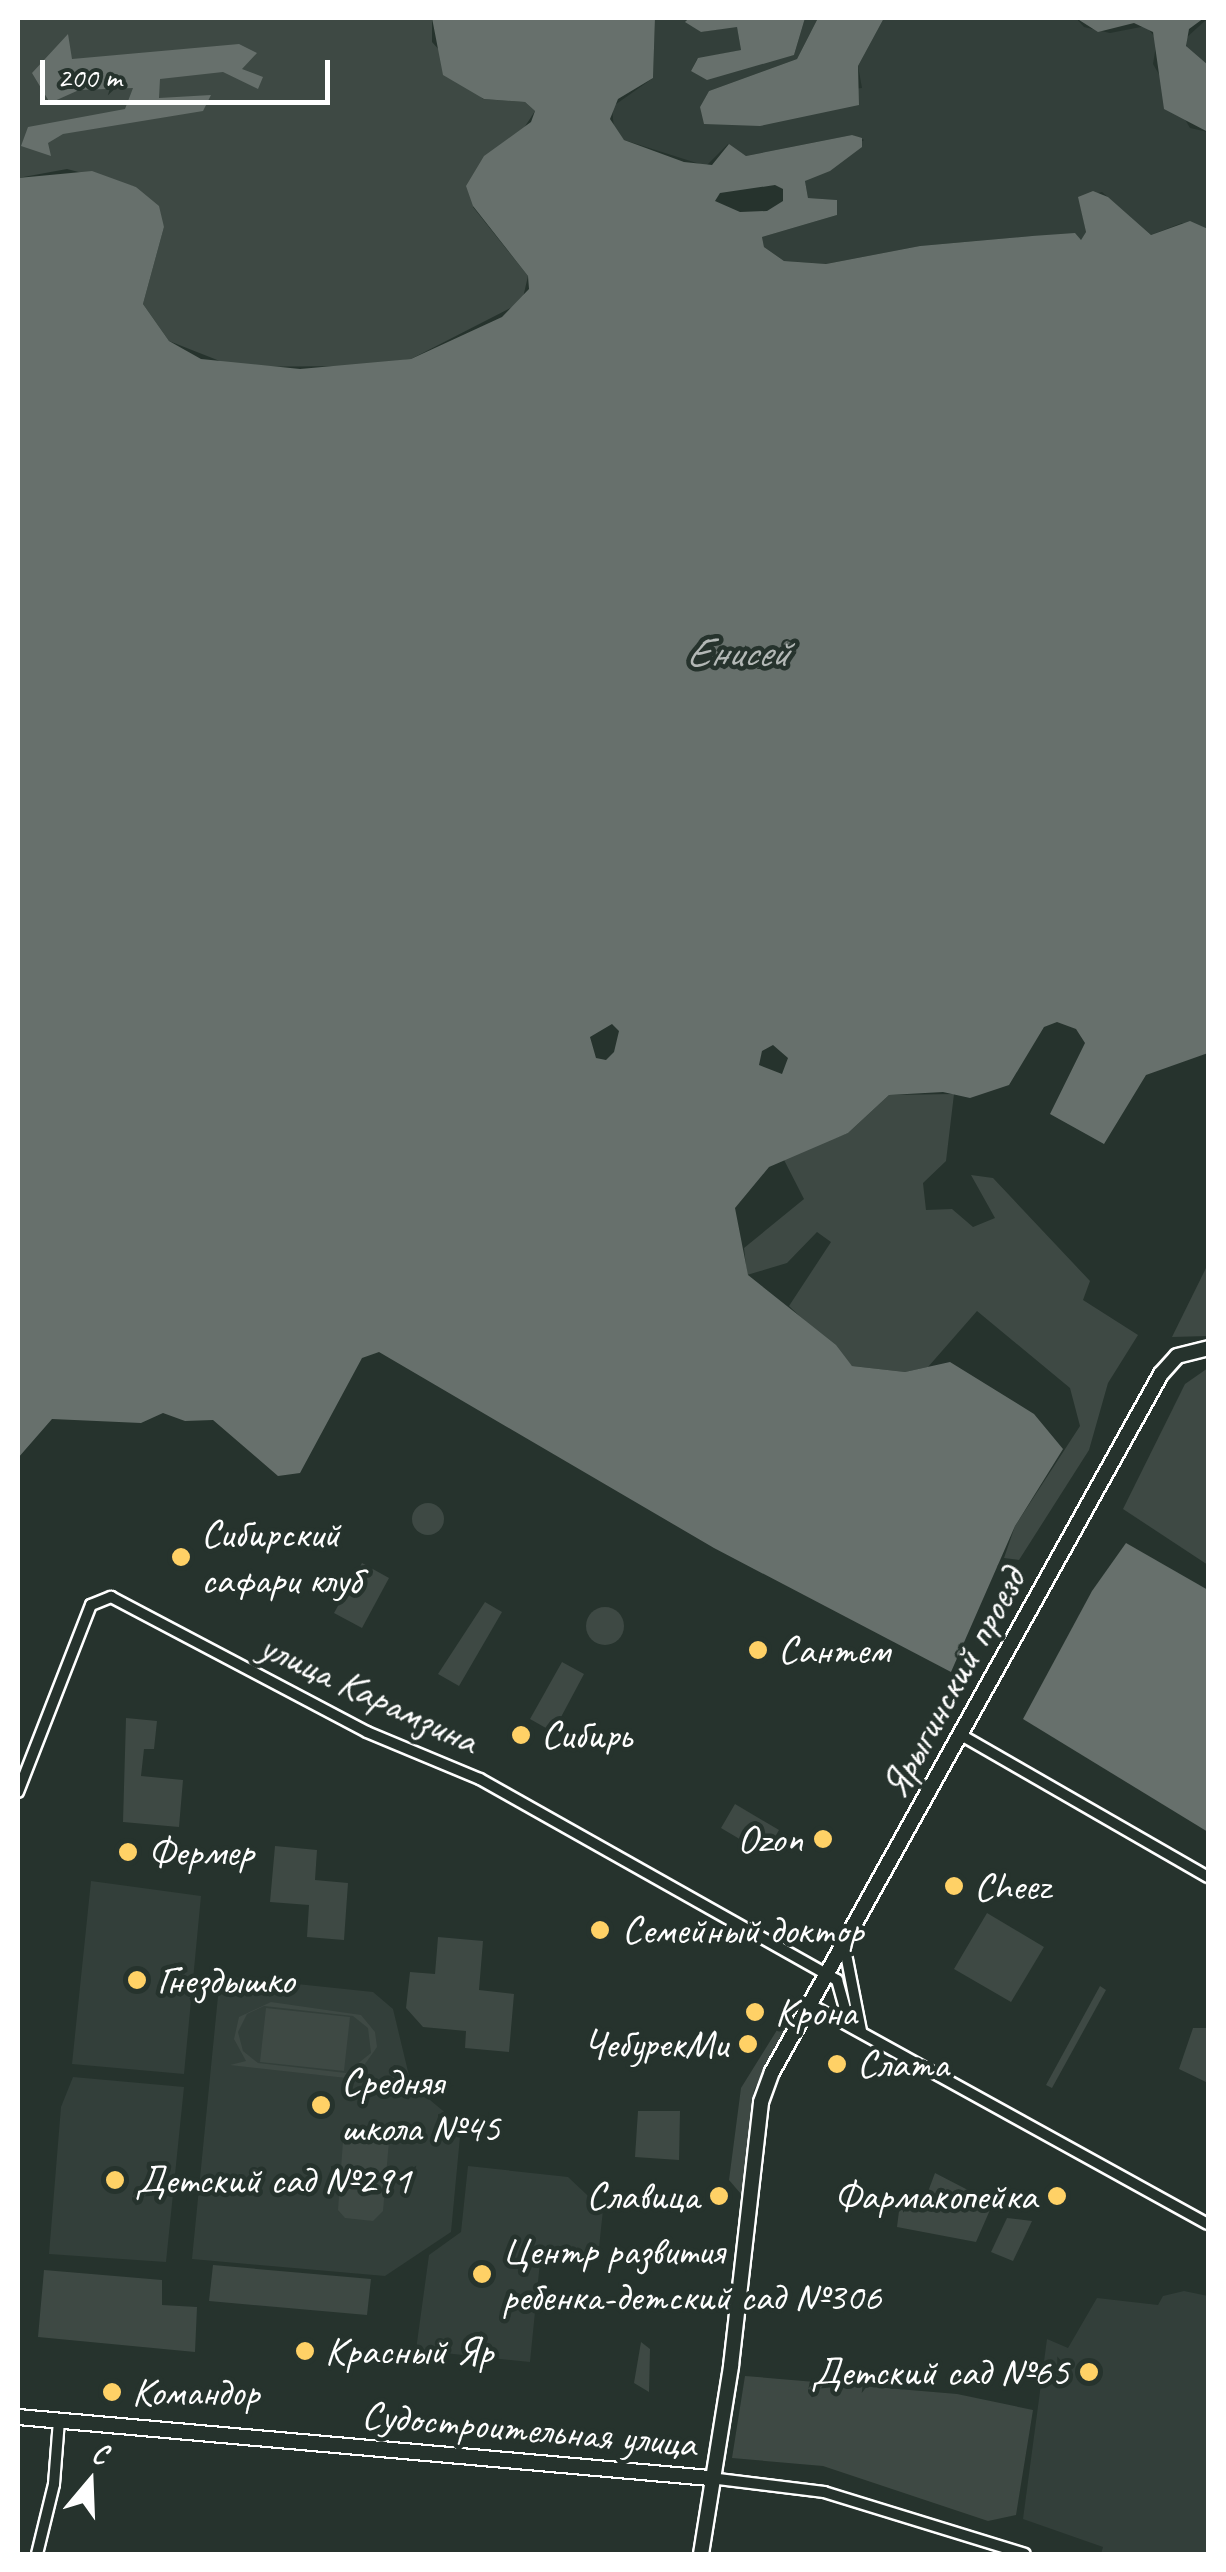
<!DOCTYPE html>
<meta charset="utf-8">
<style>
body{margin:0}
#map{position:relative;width:1226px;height:2572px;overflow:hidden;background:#26332d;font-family:Caveat,sans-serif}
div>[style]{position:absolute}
.built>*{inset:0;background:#333f3a}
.green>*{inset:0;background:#3e4944}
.round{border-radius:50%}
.water>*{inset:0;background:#67706c}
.roads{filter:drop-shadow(2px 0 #fff) drop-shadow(-2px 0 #fff) drop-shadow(0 2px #fff) drop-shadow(0 -2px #fff)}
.street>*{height:10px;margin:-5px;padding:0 5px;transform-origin:5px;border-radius:5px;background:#26332d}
.secondary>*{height:14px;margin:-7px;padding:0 7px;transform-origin:7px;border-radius:7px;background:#26332d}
.dots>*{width:28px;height:28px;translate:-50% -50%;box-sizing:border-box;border:5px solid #26332d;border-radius:50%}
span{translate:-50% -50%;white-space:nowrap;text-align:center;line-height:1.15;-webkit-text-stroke:9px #26332d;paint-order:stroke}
.poi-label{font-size:40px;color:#fff}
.left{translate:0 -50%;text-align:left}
.right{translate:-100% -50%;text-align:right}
.street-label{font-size:40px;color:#fff}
.water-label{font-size:42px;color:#b3b8b6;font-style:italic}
.frame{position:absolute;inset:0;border:20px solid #fff;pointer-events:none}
.north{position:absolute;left:40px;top:2432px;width:100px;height:100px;-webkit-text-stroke:8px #26332d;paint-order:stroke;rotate:19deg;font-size:28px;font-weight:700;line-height:40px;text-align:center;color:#fff}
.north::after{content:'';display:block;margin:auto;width:35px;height:45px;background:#fff;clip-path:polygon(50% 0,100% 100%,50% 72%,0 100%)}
.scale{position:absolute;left:40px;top:60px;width:290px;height:45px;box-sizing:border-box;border:5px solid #fff;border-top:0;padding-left:12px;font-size:30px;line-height:35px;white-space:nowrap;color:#fff;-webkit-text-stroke:8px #26332d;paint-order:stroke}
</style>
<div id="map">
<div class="built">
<div style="clip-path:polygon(655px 18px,689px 18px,686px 21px,701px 32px,737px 26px,741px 50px,697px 59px,691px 71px,794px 55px,805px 18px,818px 18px,797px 59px,709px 91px,700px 107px,862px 88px,858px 66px,884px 18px,1076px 18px,1084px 27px,1110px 33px,1146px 26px,1157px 40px,1153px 64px,1190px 128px,1208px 132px,1208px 229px,1182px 223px,1151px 235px,1102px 192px,1079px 198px,1086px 232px,1081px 240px,1032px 236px,920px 246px,826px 264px,784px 261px,764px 247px,762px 237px,837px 215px,837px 200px,808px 198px,805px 181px,864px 140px,852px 135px,746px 156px,728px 144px,706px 166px,624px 140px,614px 130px,612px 107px,653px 78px)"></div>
<div style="clip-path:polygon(1208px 18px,1208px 65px,1187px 54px,1186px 38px)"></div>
<div style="clip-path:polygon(91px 1881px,201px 1896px,184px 2074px,72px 2064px)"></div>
<div style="clip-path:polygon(220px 1976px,373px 1992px,393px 2009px,411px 2084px,461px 2126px,451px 2232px,385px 2276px,192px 2259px)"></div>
<div style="clip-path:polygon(73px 2077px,184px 2087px,166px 2262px,49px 2254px,61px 2107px)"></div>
<div style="clip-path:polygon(468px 2166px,568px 2177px,603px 2210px,598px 2257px,541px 2252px,530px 2362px,416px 2350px,429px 2255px,461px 2232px)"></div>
<div style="clip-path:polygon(1184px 2291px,1208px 2296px,1208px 2554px,1101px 2554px,1103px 2547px,1023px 2519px,1047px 2339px,1068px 2348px,1097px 2298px,1158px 2305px,1163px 2296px)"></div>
</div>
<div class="green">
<div style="clip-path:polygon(18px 18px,432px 18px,432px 42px,483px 99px,525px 102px,535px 111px,473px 207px,528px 276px,522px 302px,411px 359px,361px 366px,235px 367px,169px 341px,143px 304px,164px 227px,136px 187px,67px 169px,18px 178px)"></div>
<div style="clip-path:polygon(954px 1094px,946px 1161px,923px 1183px,926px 1210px,952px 1209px,973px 1227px,995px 1218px,971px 1175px,993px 1178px,1090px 1281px,1083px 1300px,1138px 1335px,1108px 1383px,1089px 1450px,1019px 1560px,1004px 1558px,1015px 1526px,1080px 1426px,1070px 1388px,977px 1311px,928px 1367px,905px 1372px,852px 1366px,789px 1306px,831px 1242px,817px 1232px,787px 1263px,747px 1275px,744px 1248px,804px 1199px,783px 1158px,848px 1133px,889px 1095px)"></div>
<div style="clip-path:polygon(1208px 1264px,1208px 1336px,1172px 1337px)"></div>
<div style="clip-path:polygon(1208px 1368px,1208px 1565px,1123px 1509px,1185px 1384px)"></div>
<div class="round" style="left:412px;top:1503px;width:32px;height:32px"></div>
<div style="clip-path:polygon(362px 1563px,389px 1578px,362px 1628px,334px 1613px)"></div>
<div style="clip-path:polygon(485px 1602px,502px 1612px,459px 1686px,438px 1674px)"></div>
<div class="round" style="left:586px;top:1607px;width:38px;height:38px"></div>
<div style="clip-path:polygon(562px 1662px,584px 1674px,553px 1732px,530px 1719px)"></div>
<div style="clip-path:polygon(126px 1718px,157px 1721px,154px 1749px,144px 1749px,141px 1776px,183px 1780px,179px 1827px,123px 1822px)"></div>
<div style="clip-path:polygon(735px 1804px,779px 1830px,765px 1854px,721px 1828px)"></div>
<div style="clip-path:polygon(275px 1846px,317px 1850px,315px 1880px,348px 1883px,344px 1940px,307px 1937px,309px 1905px,270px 1902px)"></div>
<div style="clip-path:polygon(987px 1913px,1044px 1947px,1011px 2002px,954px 1969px)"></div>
<div style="clip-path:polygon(438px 1937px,483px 1941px,479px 1990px,514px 1994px,509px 2052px,465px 2048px,466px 2031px,423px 2027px,406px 2008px,410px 1972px,435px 1974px)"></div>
<div style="clip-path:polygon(1100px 1986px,1106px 1990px,1052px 2088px,1046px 2085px)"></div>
<div style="clip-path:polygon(evenodd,271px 2002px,361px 2015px,375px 2032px,377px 2047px,358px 2074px,383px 2082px,230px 2065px,246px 2061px,234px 2039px,239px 2017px,271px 2002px,264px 2006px,353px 2016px,368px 2028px,371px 2053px,346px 2073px,258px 2063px,243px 2051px,238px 2032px,247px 2014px,264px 2006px)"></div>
<div style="clip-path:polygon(266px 2008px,350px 2017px,344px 2071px,260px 2062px)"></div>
<div style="clip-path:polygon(782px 2022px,788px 2026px,754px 2090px,741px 2194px,729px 2180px,741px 2088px)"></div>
<div style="clip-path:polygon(1193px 2028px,1208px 2028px,1208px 2083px,1179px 2069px)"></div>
<div style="clip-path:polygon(638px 2111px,680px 2111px,679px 2160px,635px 2157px)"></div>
<div style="clip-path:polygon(354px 2131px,381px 2133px,389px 2141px,383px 2211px,373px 2221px,345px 2218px,338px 2210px,343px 2141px)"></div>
<div style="clip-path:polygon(935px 2173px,993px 2203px,976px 2242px,897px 2227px,901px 2195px,926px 2197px)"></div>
<div style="clip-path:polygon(1007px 2218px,1032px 2221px,1013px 2261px,991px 2252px)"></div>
<div style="clip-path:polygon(213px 2265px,371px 2279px,367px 2315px,209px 2301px)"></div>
<div style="clip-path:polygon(44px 2270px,162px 2280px,162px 2305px,197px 2307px,195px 2352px,38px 2337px)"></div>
<div style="clip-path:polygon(641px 2342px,650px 2349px,649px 2392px,634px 2383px)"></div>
<div style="clip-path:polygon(745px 2376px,957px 2394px,1033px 2410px,1016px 2515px,988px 2521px,823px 2466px,732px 2458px)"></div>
</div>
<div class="water">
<div style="clip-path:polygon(evenodd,432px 18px,655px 18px,653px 78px,618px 99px,610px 119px,624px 140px,684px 162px,712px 165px,729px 144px,746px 156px,852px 135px,862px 138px,862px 147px,830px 171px,805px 181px,808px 198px,837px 200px,837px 215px,762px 237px,764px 247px,784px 261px,826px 264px,920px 246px,1032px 236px,1075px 233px,1081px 240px,1086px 232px,1078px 197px,1093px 191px,1108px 197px,1151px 235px,1190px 221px,1208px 229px,1208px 1053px,1146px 1075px,1104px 1144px,1050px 1114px,1085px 1043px,1076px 1029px,1057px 1022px,1044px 1027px,1009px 1085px,970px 1098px,943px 1092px,889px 1095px,848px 1133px,769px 1167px,735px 1208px,748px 1275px,836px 1345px,852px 1366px,905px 1372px,950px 1362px,1034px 1414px,1063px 1449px,1015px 1526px,951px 1672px,714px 1548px,379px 1352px,362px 1358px,300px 1473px,278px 1476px,213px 1420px,185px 1421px,163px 1413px,141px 1423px,52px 1419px,18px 1458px,18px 178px,92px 171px,136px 187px,159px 206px,164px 227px,143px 304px,169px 341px,201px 359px,300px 369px,411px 359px,502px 317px,529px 289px,528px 276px,473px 206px,466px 186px,484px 156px,531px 122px,535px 111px,525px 102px,484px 99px,443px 75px,432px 18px,775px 185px,783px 189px,783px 201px,767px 211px,740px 212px,715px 201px,720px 193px,775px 185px,432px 18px,612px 1024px,619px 1031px,614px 1052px,606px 1060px,596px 1058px,590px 1037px,612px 1024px,432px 18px,773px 1045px,788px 1058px,782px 1074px,759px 1065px,762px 1051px,773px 1045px)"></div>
<div style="clip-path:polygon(689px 18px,805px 18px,794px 55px,707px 80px,691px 71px,698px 58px,741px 50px,737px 27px,701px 32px,685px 22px)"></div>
<div style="clip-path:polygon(818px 18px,884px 18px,858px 66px,859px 105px,760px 126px,704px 124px,700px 107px,709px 91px,797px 59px)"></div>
<div style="clip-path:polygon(1076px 18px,1204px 18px,1189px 29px,1186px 46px,1208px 65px,1208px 132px,1164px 109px,1153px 32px,1134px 23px,1098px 32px)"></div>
<div style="clip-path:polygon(68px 34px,72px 59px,239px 44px,257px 53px,242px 69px,263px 77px,258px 89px,223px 72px,160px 79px,159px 98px,211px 95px,203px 111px,63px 134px,48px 143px,51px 156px,21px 146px,28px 127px,125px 109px,133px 88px,79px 90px,50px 103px,32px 73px)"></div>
<div style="clip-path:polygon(1126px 1543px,1208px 1590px,1208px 1832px,1023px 1719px,1092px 1591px)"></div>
</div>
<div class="roads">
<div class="street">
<div style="left:961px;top:1735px;width:285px;rotate:29.9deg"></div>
<div style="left:18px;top:1792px;width:201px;rotate:-68.7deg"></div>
<div style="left:91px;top:1605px;width:22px;rotate:-22deg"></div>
<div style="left:111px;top:1597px;width:289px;rotate:27.8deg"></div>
<div style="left:367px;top:1732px;width:122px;rotate:22.6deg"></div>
<div style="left:480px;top:1779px;width:410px;rotate:29.4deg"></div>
<div style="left:837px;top:1980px;width:45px;rotate:74.4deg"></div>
<div style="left:844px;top:1944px;width:89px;rotate:78.9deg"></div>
<div style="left:811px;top:2005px;width:453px;rotate:28.9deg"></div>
<div style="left:710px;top:2478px;width:115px;rotate:7deg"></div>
<div style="left:824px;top:2492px;width:210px;rotate:17.1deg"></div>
<div style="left:37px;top:2554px;width:72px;rotate:-76.3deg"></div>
<div style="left:54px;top:2484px;width:63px;rotate:-85.5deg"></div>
</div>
<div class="secondary">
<div style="left:18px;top:2417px;width:695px;rotate:5.04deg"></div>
<div style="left:701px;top:2554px;width:190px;rotate:-80.9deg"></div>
<div style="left:731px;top:2366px;width:266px;rotate:-83.5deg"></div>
<div style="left:761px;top:2102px;width:32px;rotate:-70deg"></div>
<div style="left:772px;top:2072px;width:799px;rotate:-60.87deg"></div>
<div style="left:1161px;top:1374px;width:24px;rotate:-48deg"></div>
<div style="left:1177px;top:1356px;width:32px;rotate:-14deg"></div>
</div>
</div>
<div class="dots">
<div style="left:181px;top:1557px;background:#ffd166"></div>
<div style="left:758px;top:1650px;background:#ffd166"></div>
<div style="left:521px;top:1735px;background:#ffd166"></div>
<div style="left:823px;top:1839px;background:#ffd166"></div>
<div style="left:128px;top:1852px;background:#ffd166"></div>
<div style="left:954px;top:1886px;background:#ffd166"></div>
<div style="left:600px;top:1930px;background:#ffd166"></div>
<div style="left:137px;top:1980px;background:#ffd166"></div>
<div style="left:755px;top:2012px;background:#ffd166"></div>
<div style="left:748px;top:2044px;background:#ffd166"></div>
<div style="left:837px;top:2064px;background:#ffd166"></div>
<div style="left:321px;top:2105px;background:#ffd166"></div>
<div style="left:115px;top:2180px;background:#ffd166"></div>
<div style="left:719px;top:2196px;background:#ffd166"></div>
<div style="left:1057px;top:2196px;background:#ffd166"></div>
<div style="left:482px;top:2274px;background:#ffd166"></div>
<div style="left:305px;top:2351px;background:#ffd166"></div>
<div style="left:1089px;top:2372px;background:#ffd166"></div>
<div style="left:112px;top:2392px;background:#ffd166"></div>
</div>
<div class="poi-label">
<span class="left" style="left:201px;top:1557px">Сибирский<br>сафари клуб</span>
<span class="left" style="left:778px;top:1650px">Сантем</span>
<span class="left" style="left:541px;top:1735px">Сибирь</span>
<span class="right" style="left:803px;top:1839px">Ozon</span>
<span class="left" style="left:148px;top:1852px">Фермер</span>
<span class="left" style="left:974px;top:1886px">Cheez</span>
<span class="left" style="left:622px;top:1930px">Семейный доктор</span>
<span class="left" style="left:157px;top:1980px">Гнездышко</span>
<span class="left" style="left:775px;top:2012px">Крона</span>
<span class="right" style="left:728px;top:2044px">ЧебурекМи</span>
<span class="left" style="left:857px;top:2064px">Слата</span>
<span class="left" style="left:341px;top:2105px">Средняя<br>школа №45</span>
<span class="left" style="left:135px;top:2180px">Детский сад №291</span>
<span class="right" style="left:699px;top:2196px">Славица</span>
<span class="right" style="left:1037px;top:2196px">Фармакопейка</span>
<span class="left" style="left:502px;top:2274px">Центр развития<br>ребенка-детский сад №306</span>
<span class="left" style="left:325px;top:2351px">Красный Яр</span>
<span class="right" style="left:1069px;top:2372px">Детский сад №65</span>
<span class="left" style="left:132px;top:2392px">Командор</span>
</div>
<div class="street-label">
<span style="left:953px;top:1683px;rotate:-61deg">Ярыгинский проезд</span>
<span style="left:369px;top:1693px;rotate:25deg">улица Карамзина</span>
<span style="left:529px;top:2429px;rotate:5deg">Судостроительная улица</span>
</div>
<div class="water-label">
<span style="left:737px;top:653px">Енисей</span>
</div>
<div class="frame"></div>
<div class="north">С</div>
<div class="scale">200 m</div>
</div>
